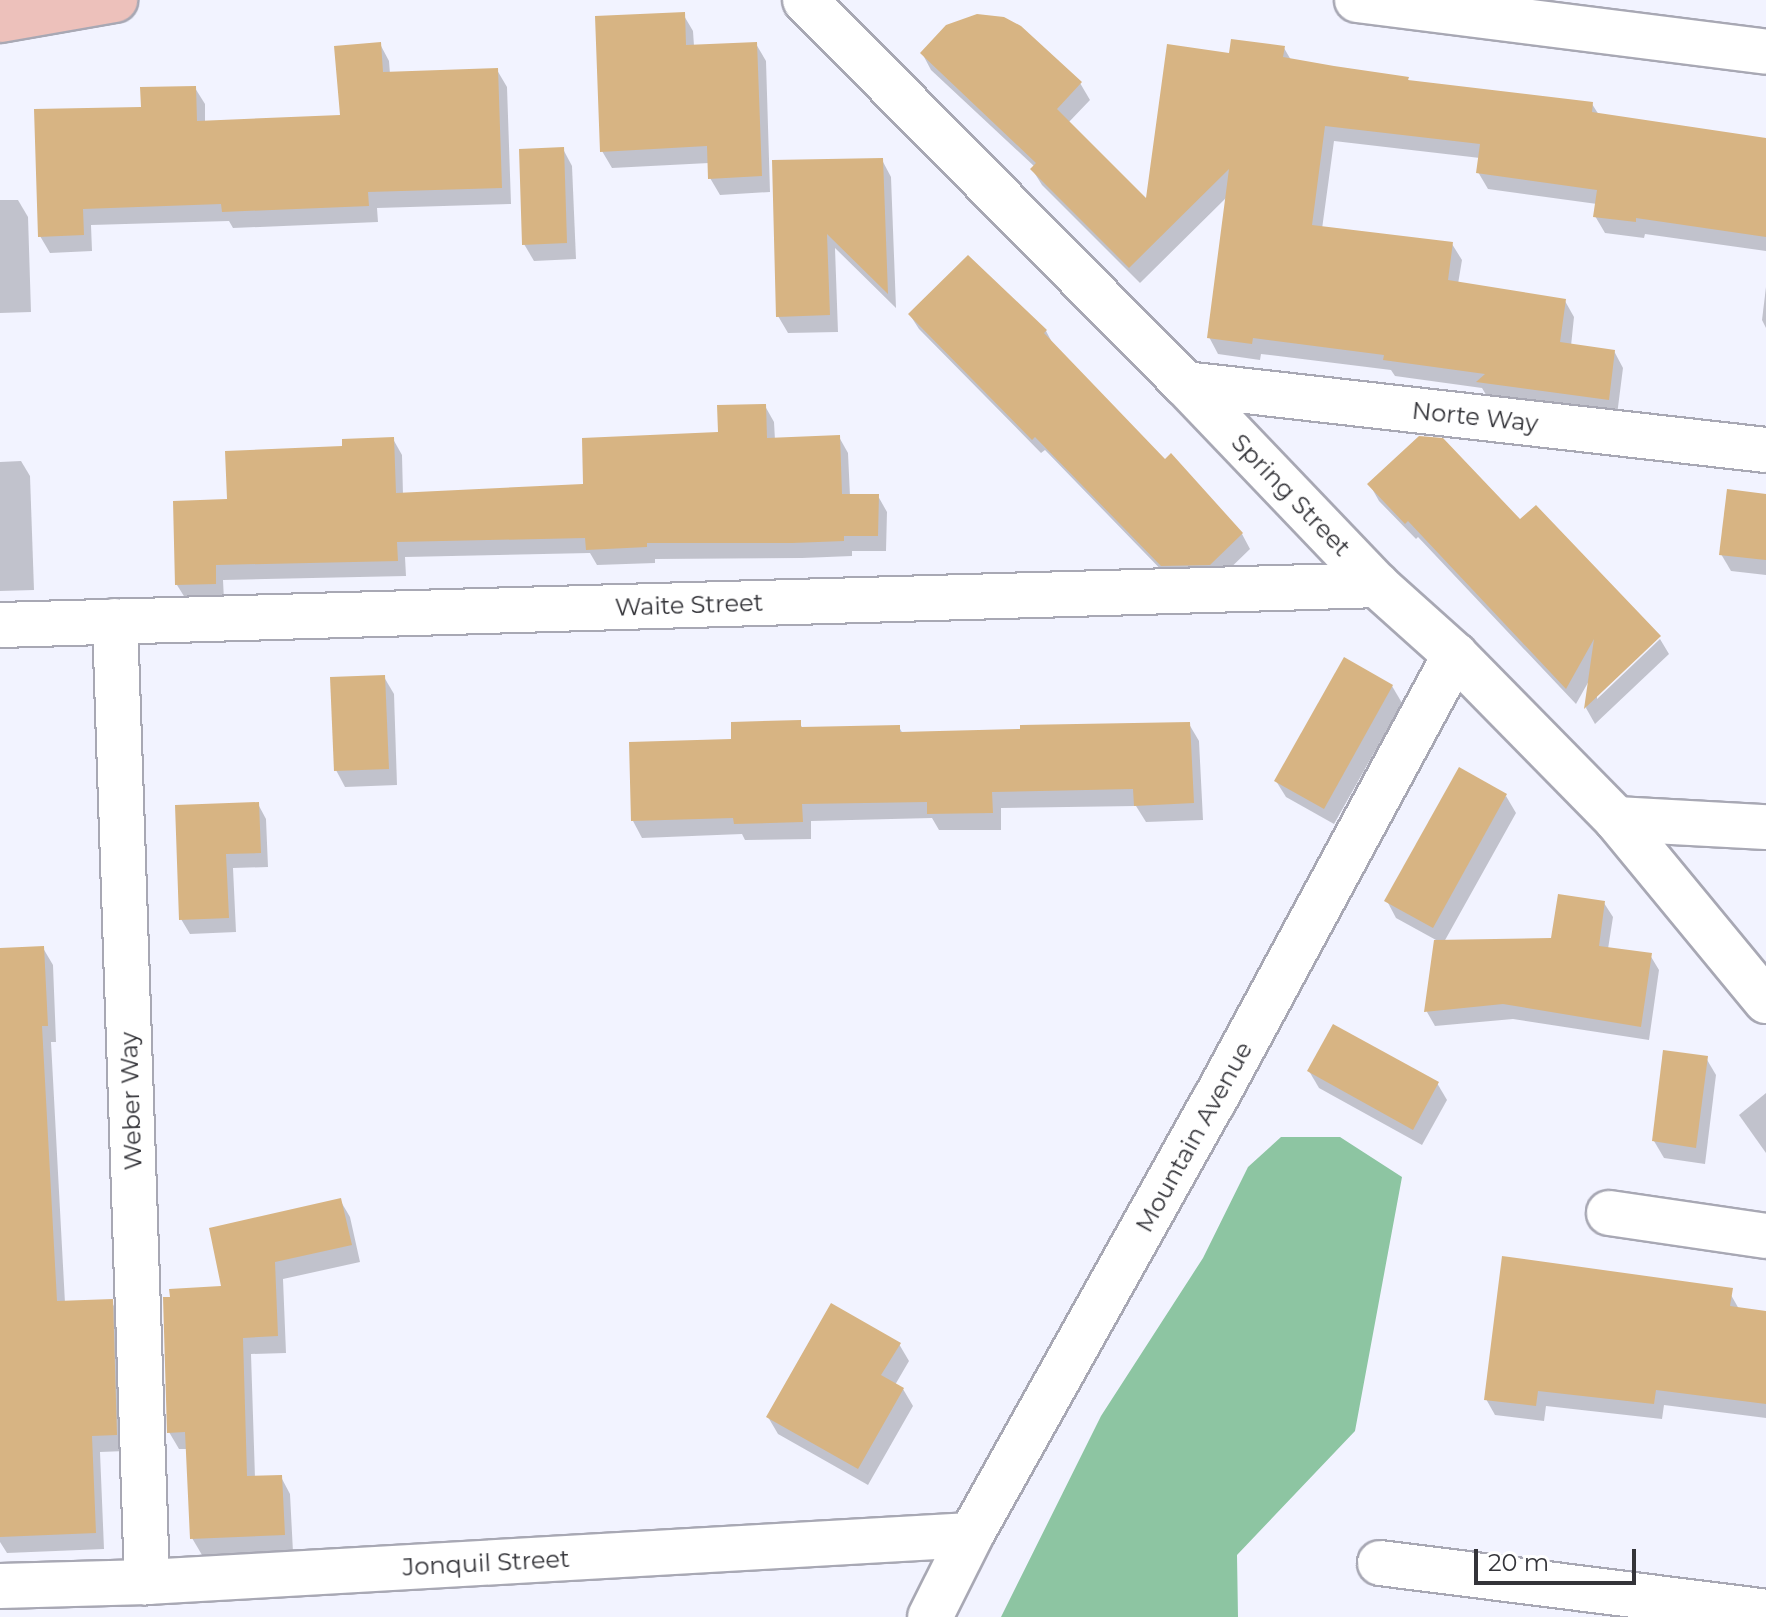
<!DOCTYPE html>
<style>
body{margin:0}
#map{position:relative;width:1766px;height:1617px;overflow:hidden;background:#f2f3ff;font-family:Montserrat,sans-serif}
div>[style]{position:absolute}
.forest>*{inset:0;background:#8dc5a2}
.shadow>*{inset:0;background:#0003}
.building>*{inset:0;background:#d7b483}
.roads{filter:drop-shadow(2px 0 #a8a8b4) drop-shadow(-2px 0 #a8a8b4) drop-shadow(0 2px #a8a8b4) drop-shadow(0 -2px #a8a8b4)}
.minor>*{height:44px;margin:-22px;padding:0 22px;transform-origin:22px;border-radius:22px;background:#fff}
.major>*{height:44px;margin:-22px;padding:0 22px;transform-origin:22px;border-radius:22px;background:#edc1bb}
span{translate:-50% -50%;white-space:nowrap;text-align:center;line-height:1.15;-webkit-text-stroke:6px #fff;paint-order:stroke}
.street-label{font-size:24px;color:#343439}
.scale{position:absolute;left:1474px;top:1549px;width:162px;height:36px;box-sizing:border-box;border:4px solid #343439;border-top:0;padding-left:10px;font-size:24px;line-height:28px;white-space:nowrap;color:#343439;-webkit-text-stroke:6px #fff;paint-order:stroke}
</style>
<div id="map">
<div class="forest">
<div style="clip-path:polygon(1281px 1137px,1340px 1137px,1402px 1177px,1355px 1431px,1237px 1555px,1238px 1617px,1001px 1617px,1101px 1416px,1203px 1258px,1248px 1167px)"></div>
</div>
<div class="shadow">
<div style="clip-path:polygon(683px 14px,693px 31px,694px 46px,756px 44px,766px 61px,770px 192px,720px 195px,710px 178px,709px 163px,612px 168px,602px 151px)"></div>
<div style="clip-path:polygon(380px 44px,389px 61px,390px 74px,497px 70px,507px 87px,511px 204px,377px 208px,378px 222px,233px 228px,229px 221px,91px 225px,92px 251px,50px 253px,40px 236px,143px 109px,195px 88px,205px 104px,205px 122px,342px 117px)"></div>
<div style="clip-path:polygon(1284px 48px,1291px 60px,1407px 78px,1410px 82px,1592px 104px,1599px 115px,1766px 140px,1766px 251px,1645px 234px,1644px 238px,1605px 233px,1595px 216px,1597px 204px,1488px 189px,1478px 172px,1480px 158px,1334px 141px,1322px 229px,1452px 244px,1462px 260px,1458px 284px,1565px 301px,1574px 317px,1571px 346px,1614px 351px,1623px 368px,1617px 415px,1488px 398px,1482px 388px,1395px 376px,1391px 370px,1261px 354px,1260px 360px,1218px 354px,1209px 337px,1228px 196px,1140px 283px,1042px 185px,1032px 169px,1035px 167px,931px 70px,922px 53px,1080px 83px,1090px 100px,1068px 123px,1148px 202px,1231px 55px)"></div>
<div style="clip-path:polygon(563px 149px,572px 166px,576px 259px,534px 261px,524px 244px)"></div>
<div style="clip-path:polygon(882px 160px,891px 177px,896px 308px,835px 248px,838px 332px,788px 333px,778px 316px,774px 162px)"></div>
<div style="clip-path:polygon(0 200px,18px 200px,28px 217px,31px 312px,0 313px)"></div>
<div style="clip-path:polygon(1766px 287px,1766px 328px,1762px 320px)"></div>
<div style="clip-path:polygon(910px 315px,1046px 331px,1054px 346px,1165px 462px,1171px 456px,1242px 534px,1250px 549px,1219px 579px,1172px 581px,1045px 450px,1041px 453px,919px 329px)"></div>
<div style="clip-path:polygon(765px 406px,774px 422px,775px 440px,839px 437px,848px 453px,850px 496px,878px 496px,887px 512px,886px 551px,852px 551px,852px 556px,802px 558px,655px 559px,655px 563px,597px 565px,590px 553px,405px 557px,406px 576px,223px 580px,224px 600px,187px 601px,177px 585px,229px 501px,344px 448px,393px 439px,402px 455px,403px 495px,585px 486px,720px 434px)"></div>
<div style="clip-path:polygon(21px 461px,30px 476px,34px 590px,0 591px,0 462px)"></div>
<div style="clip-path:polygon(1370px 485px,1520px 522px,1658px 636px,1597px 693px,1597px 699px,1660px 639px,1669px 654px,1595px 724px,1586px 708px,1590px 679px,1576px 704px,1418px 537px,1416px 539px,1379px 501px)"></div>
<div style="clip-path:polygon(1766px 496px,1766px 575px,1731px 571px,1721px 554px)"></div>
<div style="clip-path:polygon(384px 677px,394px 694px,397px 785px,345px 787px,336px 770px)"></div>
<div style="clip-path:polygon(1392px 686px,1402px 703px,1334px 824px,1286px 797px,1276px 781px)"></div>
<div style="clip-path:polygon(799px 722px,803px 729px,899px 727px,903px 734px,1189px 724px,1199px 741px,1203px 820px,1146px 822px,1136px 806px,1001px 808px,1001px 830px,939px 830px,932px 818px,811px 821px,811px 839px,745px 840px,742px 834px,642px 838px,633px 821px,733px 741px)"></div>
<div style="clip-path:polygon(1506px 796px,1516px 813px,1444px 942px,1553px 940px,1604px 903px,1613px 917px,1608px 949px,1650px 955px,1659px 970px,1649px 1040px,1513px 1019px,1435px 1026px,1427px 1012px,1436px 940px,1396px 918px,1387px 901px)"></div>
<div style="clip-path:polygon(258px 804px,266px 819px,268px 867px,233px 868px,236px 932px,190px 934px,181px 919px)"></div>
<div style="clip-path:polygon(43px 948px,53px 965px,56px 1042px,51px 1042px,65px 1303px,111px 1301px,121px 1318px,126px 1451px,100px 1452px,104px 1549px,7px 1553px,0 1542px,0 950px)"></div>
<div style="clip-path:polygon(1706px 1058px,1716px 1075px,1705px 1164px,1664px 1158px,1654px 1141px)"></div>
<div style="clip-path:polygon(1309px 1071px,1437px 1083px,1447px 1100px,1422px 1145px,1319px 1088px)"></div>
<div style="clip-path:polygon(1766px 1093px,1766px 1153px,1739px 1115px)"></div>
<div style="clip-path:polygon(340px 1200px,350px 1217px,360px 1262px,283px 1279px,286px 1353px,251px 1354px,255px 1478px,281px 1477px,290px 1494px,293px 1552px,202px 1555px,192px 1538px,188px 1449px,179px 1449px,169px 1432px,224px 1288px)"></div>
<div style="clip-path:polygon(1731px 1295px,1739px 1309px,1766px 1313px,1766px 1418px,1664px 1405px,1662px 1419px,1546px 1406px,1544px 1421px,1495px 1415px,1486px 1399px)"></div>
<div style="clip-path:polygon(899px 1344px,909px 1361px,895px 1385px,903px 1389px,913px 1406px,868px 1485px,778px 1434px,768px 1417px)"></div>
</div>
<div class="building">
<div style="clip-path:polygon(685px 12px,686px 45px,757px 42px,762px 176px,708px 179px,707px 146px,600px 152px,595px 16px)"></div>
<div style="clip-path:polygon(977px 14px,1004px 17px,1021px 26px,1082px 82px,1057px 109px,1146px 198px,1167px 44px,1229px 53px,1231px 39px,1285px 46px,1283px 57px,1334px 66px,1409px 77px,1408px 80px,1593px 102px,1592px 112px,1766px 138px,1766px 237px,1636px 218px,1636px 222px,1593px 217px,1597px 190px,1476px 173px,1480px 144px,1325px 126px,1312px 225px,1453px 242px,1448px 280px,1566px 299px,1560px 342px,1615px 350px,1609px 400px,1476px 382px,1485px 374px,1383px 360px,1384px 355px,1253px 338px,1252px 344px,1207px 338px,1229px 169px,1129px 268px,1030px 169px,1036px 163px,920px 53px,946px 25px)"></div>
<div style="clip-path:polygon(381px 42px,383px 72px,498px 68px,502px 188px,368px 192px,369px 206px,222px 212px,221px 204px,83px 209px,84px 235px,38px 237px,34px 109px,141px 107px,140px 87px,196px 86px,197px 121px,340px 115px,334px 46px)"></div>
<div style="clip-path:polygon(564px 147px,567px 243px,522px 245px,519px 149px)"></div>
<div style="clip-path:polygon(883px 158px,888px 294px,827px 234px,830px 315px,776px 317px,772px 160px)"></div>
<div style="clip-path:polygon(968px 255px,1047px 330px,1044px 333px,1165px 459px,1171px 453px,1243px 533px,1210px 565px,1161px 566px,1035px 437px,1032px 440px,908px 314px)"></div>
<div style="clip-path:polygon(766px 404px,767px 438px,840px 435px,842px 494px,879px 494px,878px 536px,844px 536px,844px 541px,792px 543px,647px 543px,647px 547px,586px 550px,585px 538px,397px 542px,398px 561px,216px 565px,216px 584px,175px 585px,173px 501px,227px 499px,225px 451px,342px 446px,342px 439px,394px 437px,396px 493px,583px 484px,582px 438px,718px 432px,717px 405px)"></div>
<div style="clip-path:polygon(1419px 436px,1443px 438px,1520px 519px,1536px 505px,1661px 636px,1584px 709px,1594px 639px,1566px 689px,1408px 521px,1405px 524px,1367px 484px)"></div>
<div style="clip-path:polygon(1727px 489px,1766px 494px,1766px 560px,1719px 555px)"></div>
<div style="clip-path:polygon(1344px 657px,1393px 685px,1324px 809px,1274px 781px)"></div>
<div style="clip-path:polygon(385px 675px,389px 769px,334px 771px,330px 677px)"></div>
<div style="clip-path:polygon(801px 720px,801px 727px,900px 725px,900px 732px,1020px 729px,1020px 725px,1190px 722px,1194px 803px,1134px 806px,1133px 789px,992px 792px,993px 813px,927px 814px,927px 802px,802px 804px,803px 822px,734px 824px,733px 818px,631px 821px,629px 742px,731px 739px,731px 722px)"></div>
<div style="clip-path:polygon(1459px 767px,1507px 794px,1433px 928px,1384px 901px)"></div>
<div style="clip-path:polygon(259px 802px,261px 853px,226px 854px,229px 918px,179px 920px,175px 805px)"></div>
<div style="clip-path:polygon(1558px 894px,1605px 901px,1599px 946px,1652px 953px,1641px 1027px,1503px 1004px,1424px 1012px,1434px 940px,1551px 938px)"></div>
<div style="clip-path:polygon(44px 946px,48px 1026px,42px 1026px,57px 1301px,113px 1299px,117px 1435px,92px 1436px,96px 1533px,0 1537px,0 948px)"></div>
<div style="clip-path:polygon(1333px 1024px,1439px 1082px,1413px 1130px,1307px 1071px)"></div>
<div style="clip-path:polygon(1663px 1050px,1708px 1056px,1696px 1148px,1652px 1141px)"></div>
<div style="clip-path:polygon(341px 1198px,352px 1245px,275px 1262px,278px 1336px,243px 1338px,247px 1476px,282px 1475px,285px 1535px,190px 1539px,185px 1432px,167px 1433px,163px 1297px,170px 1297px,169px 1289px,221px 1286px,209px 1228px)"></div>
<div style="clip-path:polygon(1502px 1256px,1733px 1288px,1730px 1306px,1766px 1311px,1766px 1404px,1656px 1390px,1654px 1404px,1538px 1391px,1536px 1406px,1484px 1400px)"></div>
<div style="clip-path:polygon(831px 1303px,901px 1343px,881px 1375px,904px 1388px,858px 1469px,766px 1417px)"></div>
</div>
<div class="roads">
<div class="minor">
<div style="left:805px;top:0;width:540px;rotate:45.3deg"></div>
<div style="left:1185px;top:384px;width:278px;rotate:46.3deg"></div>
<div style="left:1377px;top:585px;width:105px;rotate:41.9deg"></div>
<div style="left:1455px;top:655px;width:230px;rotate:45.5deg"></div>
<div style="left:1616px;top:819px;width:236px;rotate:50.5deg"></div>
<div style="left:1357px;top:0;width:412px;rotate:7.2deg"></div>
<div style="left:1185px;top:384px;width:585px;rotate:6.48deg"></div>
<div style="left:115px;top:621px;width:962px;rotate:88.09deg"></div>
<div style="left:0;top:625px;width:1378px;rotate:-1.66deg"></div>
<div style="left:1616px;top:819px;width:150px;rotate:3.1deg"></div>
<div style="left:1609px;top:1213px;width:159px;rotate:8.3deg"></div>
<div style="left:1380px;top:1563px;width:389px;rotate:7.2deg"></div>
<div style="left:0;top:1586px;width:147px;rotate:-1.6deg"></div>
<div style="left:147px;top:1582px;width:825px;rotate:-3.26deg"></div>
<div style="left:930px;top:1617px;width:92px;rotate:-63.4deg"></div>
<div style="left:971px;top:1535px;width:497px;rotate:-60.8deg"></div>
<div style="left:1214px;top:1101px;width:507px;rotate:-61.62deg"></div>
</div>
<div class="major">
<div style="left:0;top:20px;width:117px;rotate:-9.9deg"></div>
</div>
</div>
<div class="street-label">
<span style="left:1475px;top:417px;rotate:6deg">Norte Way</span>
<span style="left:1291px;top:495px;rotate:46deg">Spring Street</span>
<span style="left:689px;top:605px;rotate:-2deg">Waite Street</span>
<span style="left:131px;top:1101px;rotate:-92deg">Weber Way</span>
<span style="left:1194px;top:1137px;rotate:-61deg">Mountain Avenue</span>
<span style="left:486px;top:1563px;rotate:-3deg">Jonquil Street</span>
</div>
<div class="scale">20 m</div>
</div>
